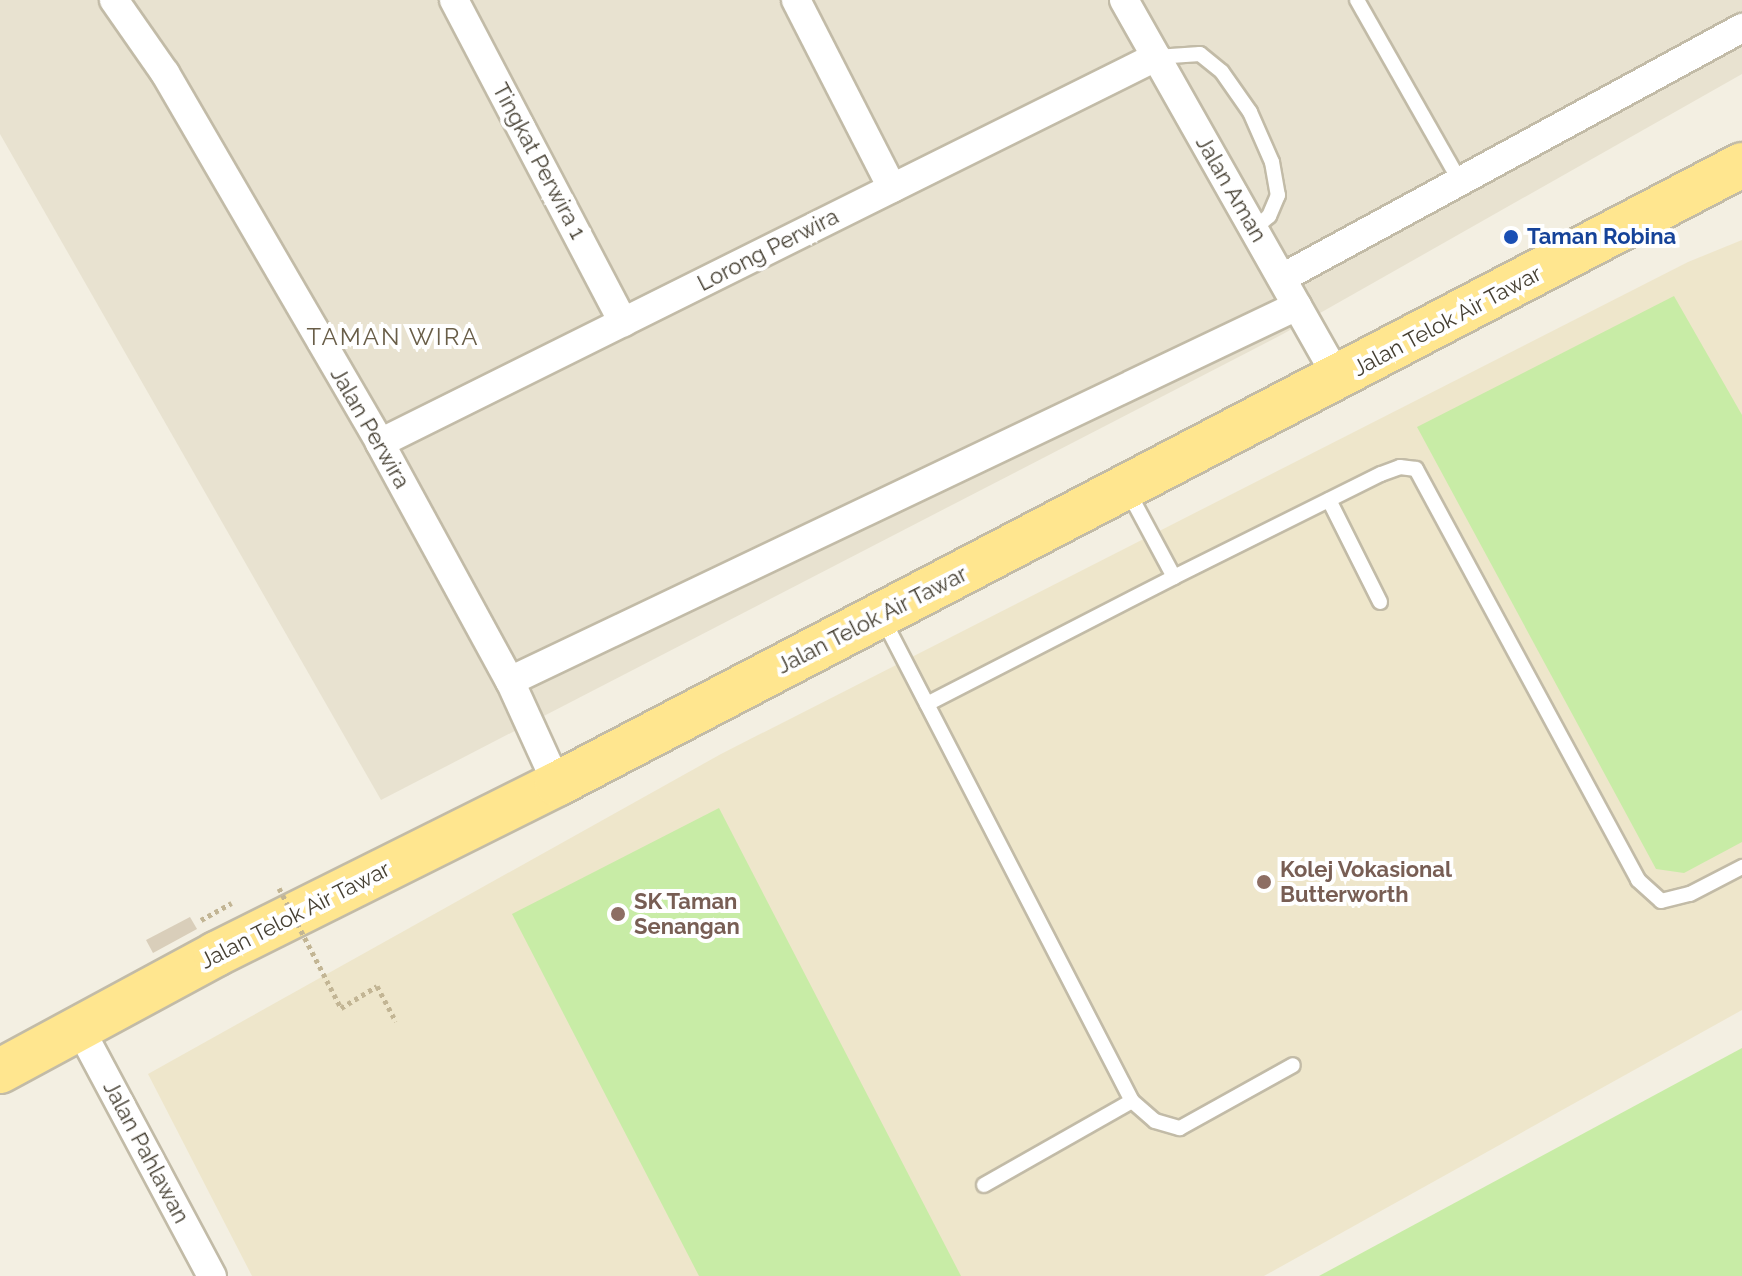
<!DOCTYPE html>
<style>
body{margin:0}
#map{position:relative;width:1742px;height:1276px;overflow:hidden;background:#f3efe2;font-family:Raleway,sans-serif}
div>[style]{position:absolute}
.residential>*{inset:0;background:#e8e2d0}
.education>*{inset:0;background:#eee6cb}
.green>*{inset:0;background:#c8eca6}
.building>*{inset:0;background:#d9ceba}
.path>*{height:5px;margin-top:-2.5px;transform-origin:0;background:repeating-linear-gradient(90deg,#c2b594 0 4px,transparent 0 8px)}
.roads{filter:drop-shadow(2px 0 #c2bba7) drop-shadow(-2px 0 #c2bba7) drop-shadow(0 2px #c2bba7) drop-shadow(0 -2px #c2bba7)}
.lane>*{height:14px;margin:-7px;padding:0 7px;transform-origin:7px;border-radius:7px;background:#fff}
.street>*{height:28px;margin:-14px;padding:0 14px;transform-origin:14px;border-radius:14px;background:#fff}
.primary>*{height:44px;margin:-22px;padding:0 22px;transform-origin:22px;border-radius:22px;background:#ffe68f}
.path-bridge>*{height:5px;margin-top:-2.5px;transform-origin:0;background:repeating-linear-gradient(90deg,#c2b594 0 4px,transparent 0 8px)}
.dots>*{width:22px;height:22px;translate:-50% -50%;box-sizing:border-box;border:4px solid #fff;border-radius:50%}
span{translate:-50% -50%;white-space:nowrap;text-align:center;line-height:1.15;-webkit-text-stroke:8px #fff;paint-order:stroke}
.street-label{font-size:22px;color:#453f32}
.transit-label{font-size:22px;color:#164399;font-weight:700}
.left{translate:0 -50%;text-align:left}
.education-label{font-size:22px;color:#785e54;font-weight:700}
.neighbourhood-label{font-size:24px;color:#695e48;letter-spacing:2px}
</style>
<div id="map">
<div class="residential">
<div style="clip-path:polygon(0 0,1742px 0,1742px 74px,1283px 334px,381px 800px,0 134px)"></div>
</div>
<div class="education">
<div style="clip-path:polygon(1742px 240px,1742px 1010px,1264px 1276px,252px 1276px,148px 1074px,721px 754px,1688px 262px)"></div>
</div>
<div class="green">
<div style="clip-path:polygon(1674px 296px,1742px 415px,1742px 842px,1684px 873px,1656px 869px,1417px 427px)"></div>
<div style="clip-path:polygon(719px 808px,961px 1276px,699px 1276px,512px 914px)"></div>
<div style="clip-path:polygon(1742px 1048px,1742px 1276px,1319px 1276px)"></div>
</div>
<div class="building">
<div style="clip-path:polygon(190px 917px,197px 929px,153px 953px,146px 940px)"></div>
</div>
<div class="path">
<div style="left:201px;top:920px;width:35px;rotate:-29deg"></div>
<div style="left:341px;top:1008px;width:42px;rotate:-31.4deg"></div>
<div style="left:377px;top:986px;width:40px;rotate:62deg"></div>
</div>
<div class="roads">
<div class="lane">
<div style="left:1357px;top:0;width:208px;rotate:60.4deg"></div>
<div style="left:1156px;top:57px;width:44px;rotate:-3.9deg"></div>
<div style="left:1200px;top:54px;width:28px;rotate:39deg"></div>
<div style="left:1222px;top:72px;width:49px;rotate:55deg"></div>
<div style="left:1250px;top:112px;width:55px;rotate:66.3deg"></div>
<div style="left:1272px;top:162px;width:34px;rotate:80deg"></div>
<div style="left:1278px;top:195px;width:23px;rotate:113deg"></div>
<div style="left:1269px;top:216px;width:21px;rotate:139deg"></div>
<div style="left:1329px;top:500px;width:114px;rotate:63.4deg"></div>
<div style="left:1174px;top:577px;width:231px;rotate:-26.5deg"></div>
<div style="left:1381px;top:474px;width:20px;rotate:-20deg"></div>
<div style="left:1400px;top:467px;width:16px;rotate:7deg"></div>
<div style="left:1416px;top:469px;width:467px;rotate:61.6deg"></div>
<div style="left:1638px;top:880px;width:31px;rotate:42deg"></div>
<div style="left:1661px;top:901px;width:30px;rotate:-14deg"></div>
<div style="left:1690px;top:894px;width:59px;rotate:-27.4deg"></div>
<div style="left:883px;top:619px;width:543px;rotate:62.68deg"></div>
<div style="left:1132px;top:1101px;width:30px;rotate:41deg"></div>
<div style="left:1155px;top:1121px;width:26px;rotate:16deg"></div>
<div style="left:1180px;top:1128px;width:129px;rotate:-29.1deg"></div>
<div style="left:927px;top:704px;width:278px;rotate:-27.2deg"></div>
<div style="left:1174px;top:577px;width:95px;rotate:-118.2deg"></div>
<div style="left:984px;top:1185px;width:170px;rotate:-29.6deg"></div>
</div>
<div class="street">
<div style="left:114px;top:0;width:89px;rotate:55.1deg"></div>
<div style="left:165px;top:73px;width:428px;rotate:59.8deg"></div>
<div style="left:380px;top:443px;width:271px;rotate:61.4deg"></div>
<div style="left:510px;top:681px;width:113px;rotate:65.5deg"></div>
<div style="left:454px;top:0;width:364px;rotate:62.3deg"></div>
<div style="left:796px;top:0;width:211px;rotate:62.9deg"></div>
<div style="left:1124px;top:0;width:434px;rotate:60.5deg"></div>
<div style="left:1282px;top:278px;width:524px;rotate:-28.52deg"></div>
<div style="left:380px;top:443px;width:867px;rotate:-26.45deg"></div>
<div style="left:510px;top:681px;width:872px;rotate:-25.48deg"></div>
<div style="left:80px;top:1029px;width:280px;rotate:61.9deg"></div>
</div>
<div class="primary">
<div style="left:0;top:1071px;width:246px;rotate:-28.4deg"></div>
<div style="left:216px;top:954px;width:381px;rotate:-26.5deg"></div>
<div style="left:557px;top:784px;width:1337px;rotate:-27.58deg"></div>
</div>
</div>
<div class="path-bridge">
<div style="left:279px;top:888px;width:135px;rotate:62.7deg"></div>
</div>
<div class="dots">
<div style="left:1511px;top:237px;background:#1a4fb4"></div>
<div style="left:1264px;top:882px;background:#8d6e63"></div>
<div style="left:618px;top:914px;background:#8d6e63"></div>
</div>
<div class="street-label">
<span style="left:539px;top:161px;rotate:62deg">Tingkat Perwira 1</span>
<span style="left:1231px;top:189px;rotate:60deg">Jalan Aman</span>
<span style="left:768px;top:250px;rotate:-27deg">Lorong Perwira</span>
<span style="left:1447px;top:321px;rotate:-28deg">Jalan Telok Air Tawar</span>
<span style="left:370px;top:428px;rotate:60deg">Jalan Perwira</span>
<span style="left:872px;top:620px;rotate:-27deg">Jalan Telok Air Tawar</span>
<span style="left:295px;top:915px;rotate:-27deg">Jalan Telok Air Tawar</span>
<span style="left:146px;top:1152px;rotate:62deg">Jalan Pahlawan</span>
</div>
<div class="transit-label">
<span class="left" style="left:1527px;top:237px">Taman Robina</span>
</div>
<div class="education-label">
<span class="left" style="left:1280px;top:882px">Kolej Vokasional<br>Butterworth</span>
<span class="left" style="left:634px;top:914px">SK Taman<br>Senangan</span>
</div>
<div class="neighbourhood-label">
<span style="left:393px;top:337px">TAMAN WIRA</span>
</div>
</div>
